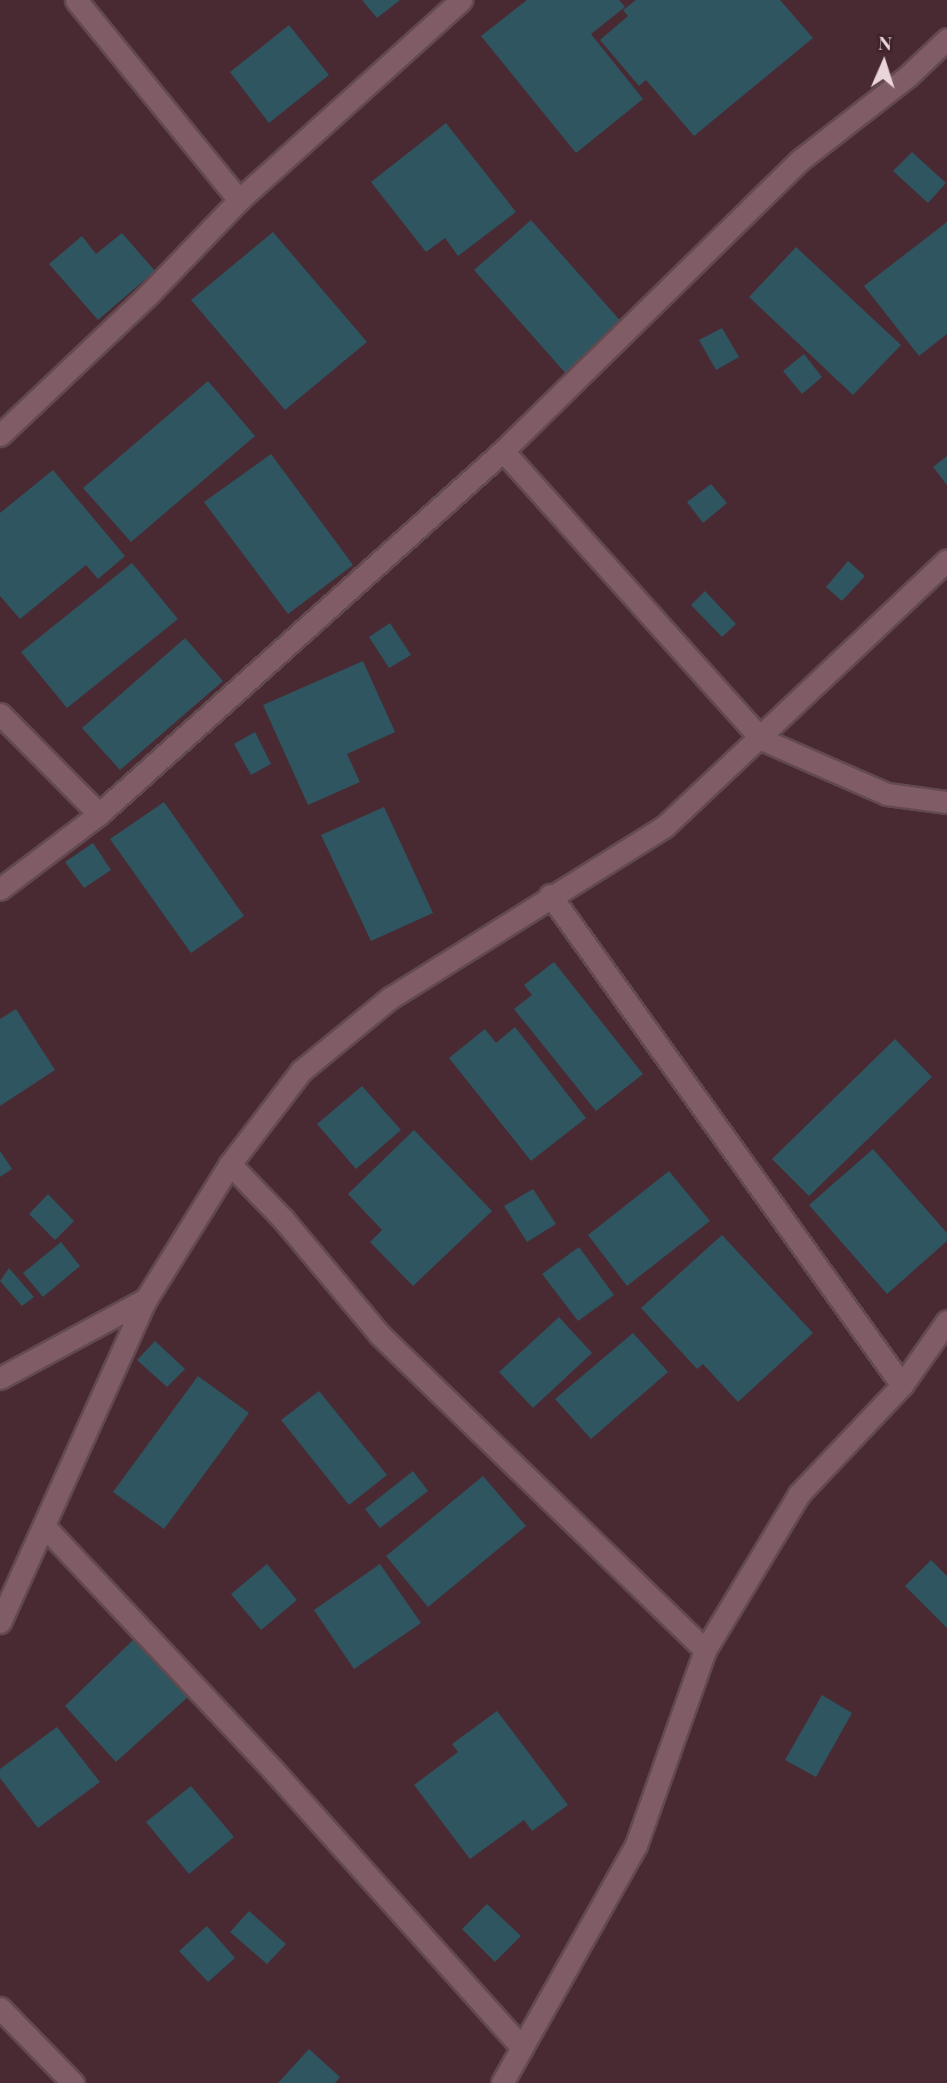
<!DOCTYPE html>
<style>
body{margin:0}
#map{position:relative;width:947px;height:2083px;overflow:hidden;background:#492a33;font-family:"Playfair Display",serif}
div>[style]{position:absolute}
.building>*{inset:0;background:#2e5560}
.roads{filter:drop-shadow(2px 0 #634950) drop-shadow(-2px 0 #634950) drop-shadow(0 2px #634950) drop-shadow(0 -2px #634950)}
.minor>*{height:21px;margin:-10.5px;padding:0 10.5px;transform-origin:10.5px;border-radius:10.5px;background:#805d66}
span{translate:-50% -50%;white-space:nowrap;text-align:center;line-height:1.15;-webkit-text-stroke:5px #3e2129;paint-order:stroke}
.north{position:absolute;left:849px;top:28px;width:70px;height:70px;-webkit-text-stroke:5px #3e2129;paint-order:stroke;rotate:3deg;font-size:19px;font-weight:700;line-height:28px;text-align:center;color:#ead5da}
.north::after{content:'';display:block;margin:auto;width:24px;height:32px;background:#ead5da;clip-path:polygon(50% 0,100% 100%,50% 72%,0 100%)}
</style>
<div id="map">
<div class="building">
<div style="clip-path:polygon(362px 0,400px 0,377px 18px)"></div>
<div style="clip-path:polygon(527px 0,619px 0,625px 7px,591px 34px,643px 99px,576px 153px,481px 36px)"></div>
<div style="clip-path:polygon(636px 0,780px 0,813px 38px,694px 136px,646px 80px,639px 86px,600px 40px,628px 16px,623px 10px)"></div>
<div style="clip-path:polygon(289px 25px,329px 75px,269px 123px,230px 72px)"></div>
<div style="clip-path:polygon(446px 123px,516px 212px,458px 256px,445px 238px,426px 252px,371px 182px)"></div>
<div style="clip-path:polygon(912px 152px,946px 183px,928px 203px,893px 171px)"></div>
<div style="clip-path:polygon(531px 220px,625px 326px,568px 376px,474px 270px)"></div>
<div style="clip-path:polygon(947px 222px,947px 334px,919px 356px,864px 286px)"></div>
<div style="clip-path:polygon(273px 232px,367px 342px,285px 410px,191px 300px)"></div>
<div style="clip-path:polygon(122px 233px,155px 271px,98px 320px,49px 264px,82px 236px,96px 254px)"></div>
<div style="clip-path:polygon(796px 247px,901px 345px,853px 395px,749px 297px)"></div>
<div style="clip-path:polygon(722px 328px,739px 357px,716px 370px,699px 340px)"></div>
<div style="clip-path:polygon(804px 354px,822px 377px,802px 394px,783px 371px)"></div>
<div style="clip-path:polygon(208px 381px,255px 436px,131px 542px,83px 488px)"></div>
<div style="clip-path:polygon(271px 454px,353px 565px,288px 614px,204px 502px)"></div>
<div style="clip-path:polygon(947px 456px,947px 485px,933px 467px)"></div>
<div style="clip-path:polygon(53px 470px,125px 556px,98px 579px,86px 565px,20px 619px,0 596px,0 513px)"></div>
<div style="clip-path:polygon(711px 484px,727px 503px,703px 523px,687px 502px)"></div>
<div style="clip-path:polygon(848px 561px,865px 576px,842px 601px,826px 587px)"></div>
<div style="clip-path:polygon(132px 563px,178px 619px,67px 708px,21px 652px)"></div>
<div style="clip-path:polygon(705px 591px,736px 624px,722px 637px,691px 605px)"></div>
<div style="clip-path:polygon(390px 623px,411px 655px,389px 668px,369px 637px)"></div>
<div style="clip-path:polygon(185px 638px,223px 681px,120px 770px,82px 728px)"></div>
<div style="clip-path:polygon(363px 661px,395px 732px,347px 754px,360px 782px,308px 805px,263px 705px)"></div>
<div style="clip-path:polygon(255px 732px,271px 764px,251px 775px,234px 744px)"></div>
<div style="clip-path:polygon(164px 802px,244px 916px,191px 953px,110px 839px)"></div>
<div style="clip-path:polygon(384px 807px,433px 913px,371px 941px,321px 835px)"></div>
<div style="clip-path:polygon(93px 843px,111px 870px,84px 888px,65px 862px)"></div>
<div style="clip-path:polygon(554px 962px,643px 1074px,596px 1111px,514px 1009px,532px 995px,524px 985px)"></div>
<div style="clip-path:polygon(16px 1009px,55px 1070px,0 1106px,0 1019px)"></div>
<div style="clip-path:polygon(515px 1027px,586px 1118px,531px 1161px,449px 1058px,485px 1029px,496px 1043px)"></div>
<div style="clip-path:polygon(895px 1039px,932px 1077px,809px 1196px,772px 1159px)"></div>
<div style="clip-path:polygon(362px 1086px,401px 1130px,356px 1169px,317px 1124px)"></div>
<div style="clip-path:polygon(414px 1130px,492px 1211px,413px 1286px,370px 1242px,382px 1230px,348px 1194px)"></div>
<div style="clip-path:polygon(873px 1149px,947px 1233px,947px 1241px,887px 1294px,809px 1205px)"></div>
<div style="clip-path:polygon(0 1151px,12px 1169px,0 1177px)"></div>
<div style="clip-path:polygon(669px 1171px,710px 1221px,627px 1286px,588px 1235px)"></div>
<div style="clip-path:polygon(533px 1189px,556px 1224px,527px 1242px,504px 1206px)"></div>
<div style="clip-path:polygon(48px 1194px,74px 1221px,55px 1240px,29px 1214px)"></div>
<div style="clip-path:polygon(722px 1235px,813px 1333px,738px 1402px,703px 1364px,697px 1369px,641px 1308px)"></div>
<div style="clip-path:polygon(61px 1242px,80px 1266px,43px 1297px,23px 1273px)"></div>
<div style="clip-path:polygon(579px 1247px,614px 1295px,578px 1321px,542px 1274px)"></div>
<div style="clip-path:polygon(9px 1268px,34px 1297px,22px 1306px,0 1281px)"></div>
<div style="clip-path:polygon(559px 1317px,592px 1353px,533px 1408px,499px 1372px)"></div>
<div style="clip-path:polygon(633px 1333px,668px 1372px,591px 1439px,555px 1399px)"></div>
<div style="clip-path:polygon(155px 1341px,185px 1369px,167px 1387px,137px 1360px)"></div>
<div style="clip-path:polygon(198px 1376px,249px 1413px,164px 1529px,113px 1492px)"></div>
<div style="clip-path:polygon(319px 1391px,387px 1475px,349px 1505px,281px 1420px)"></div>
<div style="clip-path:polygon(413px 1471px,428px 1491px,380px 1528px,365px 1509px)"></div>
<div style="clip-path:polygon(483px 1476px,526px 1526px,428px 1607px,386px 1556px)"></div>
<div style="clip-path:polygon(931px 1560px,947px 1576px,947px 1628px,905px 1586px)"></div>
<div style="clip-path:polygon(267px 1564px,297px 1600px,261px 1630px,231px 1594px)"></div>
<div style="clip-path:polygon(380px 1564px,421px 1623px,354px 1669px,314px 1610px)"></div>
<div style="clip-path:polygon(136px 1637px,189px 1696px,116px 1762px,65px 1706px)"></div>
<div style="clip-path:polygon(822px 1695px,852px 1713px,816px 1777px,785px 1760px)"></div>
<div style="clip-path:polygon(497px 1711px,568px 1805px,532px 1831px,524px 1820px,470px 1859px,414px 1785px,458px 1752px,452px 1744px)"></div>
<div style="clip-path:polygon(57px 1727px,100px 1782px,38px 1828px,0 1778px,0 1769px)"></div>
<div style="clip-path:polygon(191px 1786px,234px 1837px,189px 1874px,146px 1822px)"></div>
<div style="clip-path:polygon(487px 1904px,521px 1936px,495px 1962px,462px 1929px)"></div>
<div style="clip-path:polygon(249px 1911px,286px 1944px,267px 1964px,230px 1932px)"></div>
<div style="clip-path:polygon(207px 1926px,235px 1958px,208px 1982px,179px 1951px)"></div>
<div style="clip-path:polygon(309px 2049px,340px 2077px,335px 2083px,278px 2083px)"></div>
</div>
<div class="roads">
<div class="minor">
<div style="left:76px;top:0;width:258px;rotate:50.8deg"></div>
<div style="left:947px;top:39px;width:54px;rotate:136.5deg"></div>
<div style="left:908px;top:76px;width:138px;rotate:142.1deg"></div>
<div style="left:799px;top:161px;width:414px;rotate:135.6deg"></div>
<div style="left:503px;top:451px;width:387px;rotate:48.1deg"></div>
<div style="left:761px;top:739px;width:137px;rotate:23.6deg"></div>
<div style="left:887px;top:794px;width:61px;rotate:7.6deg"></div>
<div style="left:0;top:435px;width:205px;rotate:-43.4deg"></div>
<div style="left:149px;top:294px;width:130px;rotate:-46.2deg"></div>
<div style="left:239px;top:200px;width:299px;rotate:-42deg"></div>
<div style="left:0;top:714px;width:141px;rotate:45.3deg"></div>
<div style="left:0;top:889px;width:124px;rotate:-37.1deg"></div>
<div style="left:99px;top:814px;width:543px;rotate:-41.94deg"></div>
<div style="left:550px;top:895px;width:603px;rotate:54.31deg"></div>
<div style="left:230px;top:1164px;width:76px;rotate:46.1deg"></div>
<div style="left:283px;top:1219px;width:150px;rotate:50.1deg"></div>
<div style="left:379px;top:1334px;width:454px;rotate:44.1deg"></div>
<div style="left:0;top:1378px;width:166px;rotate:-28.4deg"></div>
<div style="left:44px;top:1526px;width:335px;rotate:46.8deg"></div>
<div style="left:273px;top:1770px;width:373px;rotate:48.1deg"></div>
<div style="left:0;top:1622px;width:354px;rotate:-65.7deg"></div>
<div style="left:146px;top:1299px;width:159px;rotate:-58.1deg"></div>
<div style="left:230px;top:1164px;width:117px;rotate:-52.6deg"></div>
<div style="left:301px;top:1071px;width:115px;rotate:-39.4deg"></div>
<div style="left:390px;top:998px;width:323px;rotate:-32deg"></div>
<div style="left:664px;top:827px;width:389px;rotate:-43.3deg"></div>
<div style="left:0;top:2008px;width:105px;rotate:45.8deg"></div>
<div style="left:502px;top:2083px;width:273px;rotate:-60.6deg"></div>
<div style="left:636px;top:1845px;width:207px;rotate:-70.5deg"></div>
<div style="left:705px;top:1650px;width:182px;rotate:-58.9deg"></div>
<div style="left:799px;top:1494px;width:150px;rotate:-46.6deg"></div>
<div style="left:902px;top:1385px;width:78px;rotate:-54.9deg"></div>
</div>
</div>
<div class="north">N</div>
</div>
